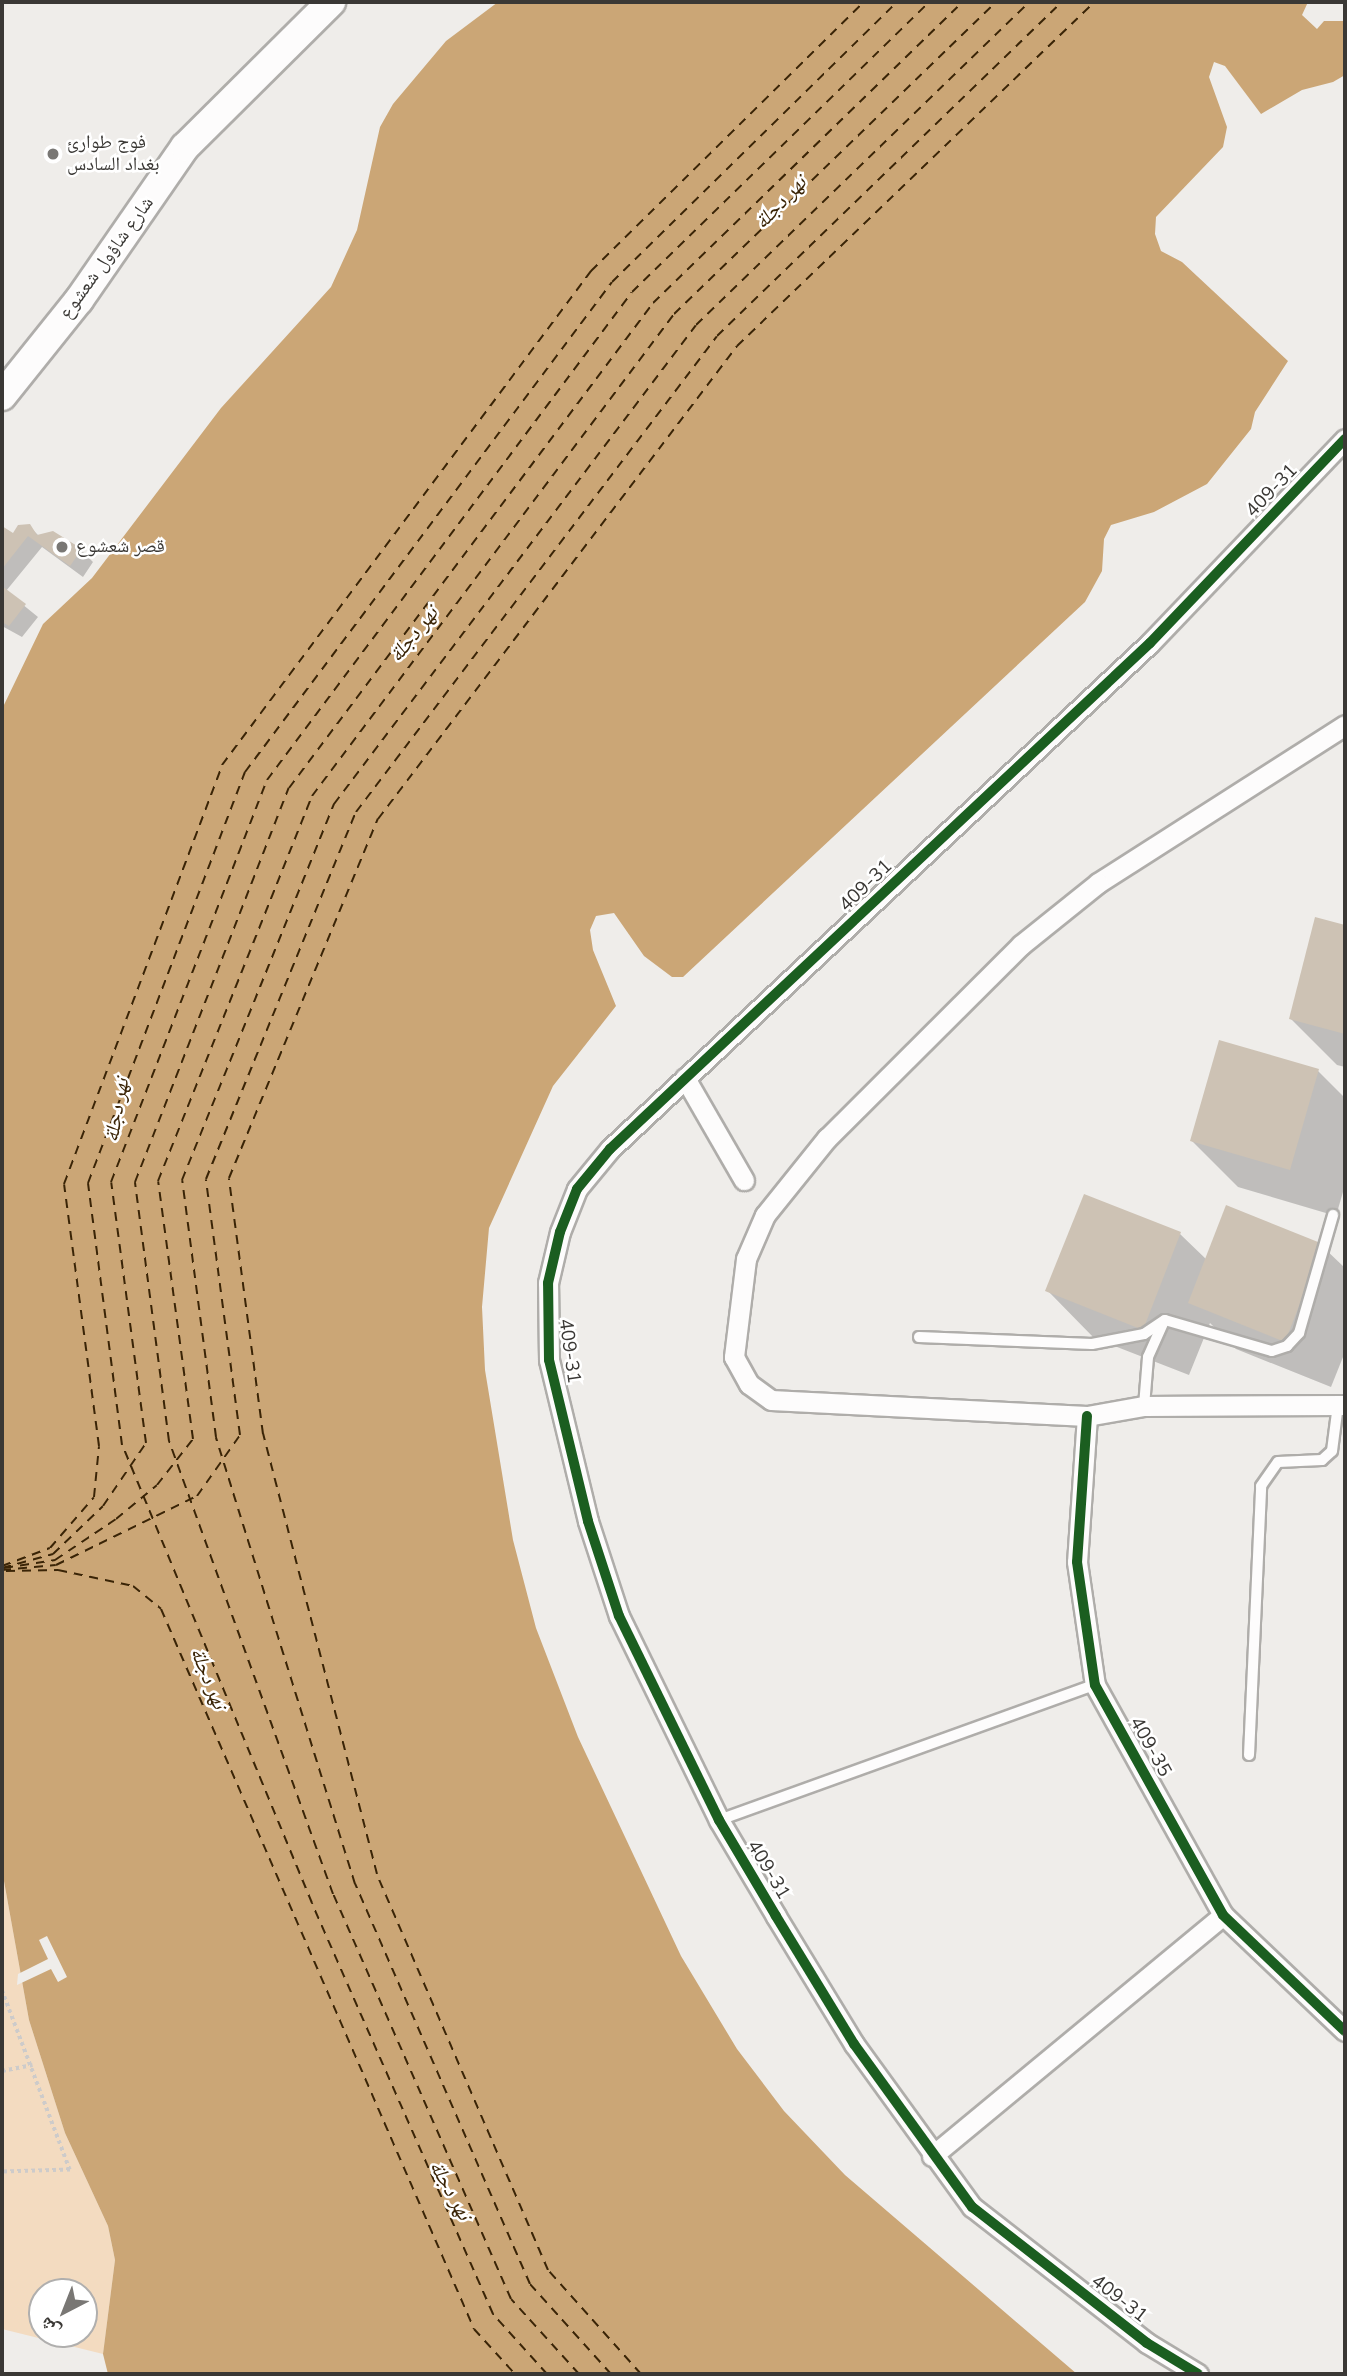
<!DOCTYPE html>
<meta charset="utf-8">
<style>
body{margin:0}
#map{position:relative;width:1347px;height:2376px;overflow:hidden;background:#efedea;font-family:"Nunito Sans","Noto Naskh Arabic",sans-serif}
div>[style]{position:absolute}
.green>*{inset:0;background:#f3dbc0}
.water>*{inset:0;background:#cba676}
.pier>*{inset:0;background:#efedea}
.shadow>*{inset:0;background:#0003}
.ferry>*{height:2px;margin-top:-1px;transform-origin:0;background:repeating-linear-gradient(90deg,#3a2406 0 9px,transparent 0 16px)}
.building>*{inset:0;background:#cdc2b4}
.path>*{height:3.5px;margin-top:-1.75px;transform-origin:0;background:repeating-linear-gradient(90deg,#cdcbca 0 3.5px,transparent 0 7px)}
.roads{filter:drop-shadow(2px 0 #afadaa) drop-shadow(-2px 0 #afadaa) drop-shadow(0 2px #afadaa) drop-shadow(0 -2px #afadaa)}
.lane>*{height:10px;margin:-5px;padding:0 5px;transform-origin:5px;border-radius:5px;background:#fdfcfc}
.street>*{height:19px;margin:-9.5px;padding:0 9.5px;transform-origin:9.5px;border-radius:9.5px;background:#fdfcfc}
.secondary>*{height:28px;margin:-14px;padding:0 14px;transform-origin:14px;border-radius:14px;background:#fdfcfc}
.cycleway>*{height:10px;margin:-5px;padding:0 5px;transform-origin:5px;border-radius:5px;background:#1b5e20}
.dots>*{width:19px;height:19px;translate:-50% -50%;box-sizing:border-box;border:4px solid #fff;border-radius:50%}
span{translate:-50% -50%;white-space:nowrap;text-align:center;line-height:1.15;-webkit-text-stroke:5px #fff;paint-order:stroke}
.poi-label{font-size:19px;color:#3a3835}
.left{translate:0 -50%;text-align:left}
.street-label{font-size:19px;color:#3a3835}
.water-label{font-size:21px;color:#3a2406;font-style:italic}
.frame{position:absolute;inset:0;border:4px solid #3a3835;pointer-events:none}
.north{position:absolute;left:28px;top:2278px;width:70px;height:70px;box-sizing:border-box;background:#fff;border:2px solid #b0afae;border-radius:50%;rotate:222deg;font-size:19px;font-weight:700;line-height:28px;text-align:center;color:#3a3835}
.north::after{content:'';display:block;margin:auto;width:24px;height:32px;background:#797774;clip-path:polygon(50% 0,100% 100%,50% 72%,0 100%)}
</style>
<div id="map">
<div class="green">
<div style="clip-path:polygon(evenodd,2px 1870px,29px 2020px,65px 2133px,108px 2226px,115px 2260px,103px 2354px,2px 2329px,2px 1870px,42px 2292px,84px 2292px,84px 2334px,42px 2334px,42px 2292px)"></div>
</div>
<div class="water">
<div style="clip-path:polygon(498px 2px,1345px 2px,1345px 75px,1333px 82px,1302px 90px,1261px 114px,1225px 66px,1214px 62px,1209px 77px,1227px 127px,1223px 147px,1156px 217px,1155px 234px,1161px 251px,1182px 262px,1288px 361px,1255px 412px,1251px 429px,1207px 484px,1154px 512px,1111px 525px,1104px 539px,1102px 571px,1085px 602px,683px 977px,672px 977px,644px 956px,614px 913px,596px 916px,590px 930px,593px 950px,616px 1006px,553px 1086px,489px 1228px,482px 1307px,485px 1370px,513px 1540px,536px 1628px,578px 1737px,681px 1956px,737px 2049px,784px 2111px,845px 2175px,1077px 2374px,108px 2374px,103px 2354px,115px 2260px,108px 2226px,65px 2133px,29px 2020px,2px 1870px,2px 709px,43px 624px,92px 578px,221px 408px,331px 287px,357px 230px,380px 127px,393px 104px,446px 41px)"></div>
</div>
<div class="pier">
<div style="clip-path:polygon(1308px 2px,1345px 2px,1345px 21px,1324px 21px,1317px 29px,1302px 15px)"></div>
<div style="clip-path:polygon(47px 1936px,67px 1977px,58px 1982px,51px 1969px,17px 1985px,18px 1974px,48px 1959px,39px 1940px)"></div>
</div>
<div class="shadow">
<div style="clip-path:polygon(29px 526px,39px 536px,81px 550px,93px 562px,83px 577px,42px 547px,6px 591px,38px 617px,22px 637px,2px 626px,2px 528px,13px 536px)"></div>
<div style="clip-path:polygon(1317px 919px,1345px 927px,1345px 1067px,1337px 1065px,1290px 1018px)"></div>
<div style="clip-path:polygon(1318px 1071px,1345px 1098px,1345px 1185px,1336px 1216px,1238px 1187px,1192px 1141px)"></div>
<div style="clip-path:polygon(1180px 1234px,1207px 1260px,1322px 1246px,1345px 1268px,1345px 1352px,1331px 1387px,1236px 1349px,1210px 1323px,1189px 1375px,1094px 1338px,1048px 1291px)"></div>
</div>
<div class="ferry">
<div style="left:2px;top:1566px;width:51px;rotate:-20.6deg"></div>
<div style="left:50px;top:1548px;width:67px;rotate:-49.2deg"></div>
<div style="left:94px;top:1497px;width:51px;rotate:-84.4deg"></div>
<div style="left:99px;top:1446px;width:264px;rotate:-97.6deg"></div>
<div style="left:64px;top:1184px;width:448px;rotate:-69.3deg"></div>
<div style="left:222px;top:765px;width:617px;rotate:-53.24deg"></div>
<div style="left:591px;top:271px;width:383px;rotate:-44.6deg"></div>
<div style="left:2px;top:1568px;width:53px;rotate:-15.4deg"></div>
<div style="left:53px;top:1554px;width:69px;rotate:-43.8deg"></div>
<div style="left:103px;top:1506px;width:76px;rotate:-55.7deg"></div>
<div style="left:146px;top:1443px;width:263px;rotate:-97.6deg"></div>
<div style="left:111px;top:1182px;width:431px;rotate:-68.8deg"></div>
<div style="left:267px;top:780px;width:609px;rotate:-53.21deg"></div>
<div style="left:632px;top:292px;width:415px;rotate:-44.3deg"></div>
<div style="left:4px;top:1568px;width:52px;rotate:-8.9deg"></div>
<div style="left:55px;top:1560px;width:73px;rotate:-33.9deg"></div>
<div style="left:116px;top:1519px;width:53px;rotate:-39.7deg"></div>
<div style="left:157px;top:1485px;width:58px;rotate:-52deg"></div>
<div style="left:193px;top:1439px;width:260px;rotate:-97.7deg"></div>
<div style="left:158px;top:1181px;width:415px;rotate:-68.2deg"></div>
<div style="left:312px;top:796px;width:603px;rotate:-53.09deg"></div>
<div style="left:674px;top:314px;width:448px;rotate:-44.1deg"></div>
<div style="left:2px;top:1570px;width:54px;rotate:-5.3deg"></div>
<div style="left:56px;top:1565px;width:157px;rotate:-26.1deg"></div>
<div style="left:197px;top:1496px;width:75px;rotate:-54.8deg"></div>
<div style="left:240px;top:1435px;width:258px;rotate:-97.6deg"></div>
<div style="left:206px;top:1179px;width:396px;rotate:-67.8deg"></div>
<div style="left:356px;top:812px;width:597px;rotate:-52.82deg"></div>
<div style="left:717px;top:336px;width:480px;rotate:-44.1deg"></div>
<div style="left:6px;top:1571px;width:52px;rotate:-1.1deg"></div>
<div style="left:58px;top:1570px;width:77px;rotate:12deg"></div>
<div style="left:133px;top:1586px;width:36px;rotate:39deg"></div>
<div style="left:161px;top:1609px;width:785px;rotate:66.5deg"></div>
<div style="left:474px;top:2329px;width:61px;rotate:47.7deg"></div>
<div style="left:547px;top:2374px;width:81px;rotate:-132deg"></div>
<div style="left:493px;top:2314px;width:449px;rotate:-113.8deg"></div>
<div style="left:312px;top:1903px;width:496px;rotate:-112.5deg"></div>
<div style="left:122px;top:1445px;width:264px;rotate:-97.4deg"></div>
<div style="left:88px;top:1183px;width:440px;rotate:-69.1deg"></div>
<div style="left:245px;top:772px;width:612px;rotate:-53.17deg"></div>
<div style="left:612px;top:282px;width:400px;rotate:-44.5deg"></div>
<div style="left:579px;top:2374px;width:101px;rotate:-132.2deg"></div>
<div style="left:511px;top:2299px;width:442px;rotate:-113.7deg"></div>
<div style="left:333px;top:1894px;width:482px;rotate:-109.9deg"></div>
<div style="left:169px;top:1441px;width:261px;rotate:-97.5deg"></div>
<div style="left:135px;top:1182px;width:423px;rotate:-68.7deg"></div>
<div style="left:289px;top:788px;width:606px;rotate:-53.11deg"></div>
<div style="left:653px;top:303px;width:431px;rotate:-44.2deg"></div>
<div style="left:611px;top:2374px;width:121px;rotate:-132deg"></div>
<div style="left:530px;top:2284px;width:437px;rotate:-113.6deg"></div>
<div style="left:355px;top:1884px;width:468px;rotate:-107.3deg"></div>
<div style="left:216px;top:1437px;width:259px;rotate:-97.5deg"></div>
<div style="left:182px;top:1180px;width:406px;rotate:-68deg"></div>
<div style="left:334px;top:804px;width:600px;rotate:-52.92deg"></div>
<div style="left:696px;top:325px;width:464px;rotate:-44.1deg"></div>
<div style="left:641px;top:2374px;width:140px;rotate:-131.8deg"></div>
<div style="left:548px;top:2270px;width:431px;rotate:-113.4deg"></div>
<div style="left:377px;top:1874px;width:455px;rotate:-104.5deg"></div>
<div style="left:263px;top:1434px;width:258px;rotate:-97.6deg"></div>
<div style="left:229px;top:1178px;width:389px;rotate:-67.5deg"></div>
<div style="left:378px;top:819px;width:594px;rotate:-52.8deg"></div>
<div style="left:737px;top:346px;width:496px;rotate:-43.9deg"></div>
</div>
<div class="building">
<div style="clip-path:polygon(30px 524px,37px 535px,53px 531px,82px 549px,70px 566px,28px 536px,2px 569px,2px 526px,13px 533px,18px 525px)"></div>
<div style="clip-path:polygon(2px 586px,26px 604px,9px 626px,2px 622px)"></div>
<div style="clip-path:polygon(1315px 917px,1345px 925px,1345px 1034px,1289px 1019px)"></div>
<div style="clip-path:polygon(1219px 1040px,1319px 1069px,1290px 1170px,1190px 1141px)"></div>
<div style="clip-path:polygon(1084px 1194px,1181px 1232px,1143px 1330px,1045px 1291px)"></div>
<div style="clip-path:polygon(1226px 1205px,1323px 1244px,1285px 1342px,1188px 1303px)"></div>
</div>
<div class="path">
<div style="left:2px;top:1990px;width:192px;rotate:69.3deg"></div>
<div style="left:70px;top:2170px;width:68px;rotate:178.3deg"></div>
<div style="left:2px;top:2071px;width:31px;rotate:-11deg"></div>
</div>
<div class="roads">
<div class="lane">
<div style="left:919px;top:1337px;width:173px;rotate:2.3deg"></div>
<div style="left:1092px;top:1344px;width:53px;rotate:-10.9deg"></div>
<div style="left:1144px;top:1334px;width:25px;rotate:-34deg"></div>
<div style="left:1165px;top:1320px;width:111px;rotate:16.2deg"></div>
<div style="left:1272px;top:1351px;width:16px;rotate:-18deg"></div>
<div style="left:1287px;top:1346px;width:18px;rotate:-47deg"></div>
<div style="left:1299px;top:1333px;width:123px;rotate:-73.9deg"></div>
<div style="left:1144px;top:1406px;width:49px;rotate:-85.3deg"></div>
<div style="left:1148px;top:1357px;width:39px;rotate:-66deg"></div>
<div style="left:1249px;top:1755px;width:269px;rotate:-87.4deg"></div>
<div style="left:1261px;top:1486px;width:29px;rotate:-55deg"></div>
<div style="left:1278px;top:1462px;width:44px;rotate:-2.6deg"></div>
<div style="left:1322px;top:1460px;width:13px;rotate:-42deg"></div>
<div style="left:1332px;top:1451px;width:46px;rotate:-82.6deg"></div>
<div style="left:719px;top:1820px;width:400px;rotate:-19.8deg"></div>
</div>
<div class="street">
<div style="left:1345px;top:725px;width:293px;rotate:147.4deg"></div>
<div style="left:1098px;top:883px;width:99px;rotate:141.2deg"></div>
<div style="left:1021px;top:945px;width:274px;rotate:135.1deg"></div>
<div style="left:827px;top:1138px;width:99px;rotate:128.8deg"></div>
<div style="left:765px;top:1215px;width:48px;rotate:113.4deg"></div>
<div style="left:746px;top:1259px;width:99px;rotate:97deg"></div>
<div style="left:734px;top:1357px;width:31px;rotate:61deg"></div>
<div style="left:749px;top:1384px;width:27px;rotate:36deg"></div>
<div style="left:771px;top:1400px;width:316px;rotate:2.9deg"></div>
<div style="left:1087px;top:1416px;width:58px;rotate:-10deg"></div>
<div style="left:1144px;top:1406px;width:201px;rotate:-0.3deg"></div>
<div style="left:685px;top:1078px;width:118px;rotate:60deg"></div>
<div style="left:1087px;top:1416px;width:146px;rotate:93.9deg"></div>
<div style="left:1077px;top:1562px;width:124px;rotate:81.7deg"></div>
<div style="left:1095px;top:1685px;width:263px;rotate:60.9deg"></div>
<div style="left:1223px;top:1915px;width:168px;rotate:43.6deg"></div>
<div style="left:932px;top:2156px;width:378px;rotate:-39.6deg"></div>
<div style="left:1198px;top:2374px;width:60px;rotate:-148.7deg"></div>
<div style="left:1147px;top:2343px;width:222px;rotate:-142.1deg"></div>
<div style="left:972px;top:2207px;width:201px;rotate:-125.9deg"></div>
<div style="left:854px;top:2044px;width:150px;rotate:-121.4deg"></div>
<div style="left:776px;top:1916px;width:112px;rotate:-120.7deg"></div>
<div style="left:719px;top:1820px;width:227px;rotate:-116.1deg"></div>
<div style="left:619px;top:1616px;width:100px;rotate:-108.1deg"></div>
<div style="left:588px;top:1521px;width:166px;rotate:-103.6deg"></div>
<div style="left:549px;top:1360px;width:77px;rotate:-90.7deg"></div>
<div style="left:548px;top:1283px;width:52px;rotate:-76.8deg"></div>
<div style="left:560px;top:1232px;width:46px;rotate:-68.4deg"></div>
<div style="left:577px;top:1189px;width:52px;rotate:-50.5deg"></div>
<div style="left:610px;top:1149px;width:740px;rotate:-43.14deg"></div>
<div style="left:1150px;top:643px;width:282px;rotate:-46.3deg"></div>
</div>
<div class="secondary">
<div style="left:2px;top:396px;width:123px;rotate:-51.3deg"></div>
<div style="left:79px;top:300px;width:186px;rotate:-55.3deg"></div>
<div style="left:185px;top:147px;width:206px;rotate:-44.8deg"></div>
</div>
</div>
<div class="cycleway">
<div style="left:1087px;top:1416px;width:146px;rotate:93.9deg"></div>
<div style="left:1077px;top:1562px;width:124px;rotate:81.7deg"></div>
<div style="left:1095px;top:1685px;width:263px;rotate:60.9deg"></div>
<div style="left:1223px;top:1915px;width:168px;rotate:43.6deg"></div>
<div style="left:1198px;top:2374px;width:60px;rotate:-148.7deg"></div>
<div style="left:1147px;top:2343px;width:222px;rotate:-142.1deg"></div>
<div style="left:972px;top:2207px;width:201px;rotate:-125.9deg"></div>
<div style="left:854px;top:2044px;width:150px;rotate:-121.4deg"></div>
<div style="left:776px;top:1916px;width:112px;rotate:-120.7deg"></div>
<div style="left:719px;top:1820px;width:227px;rotate:-116.1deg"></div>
<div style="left:619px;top:1616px;width:100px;rotate:-108.1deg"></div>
<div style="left:588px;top:1521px;width:166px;rotate:-103.6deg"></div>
<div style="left:549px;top:1360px;width:77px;rotate:-90.7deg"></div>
<div style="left:548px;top:1283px;width:52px;rotate:-76.8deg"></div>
<div style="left:560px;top:1232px;width:46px;rotate:-68.4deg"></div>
<div style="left:577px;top:1189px;width:52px;rotate:-50.5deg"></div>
<div style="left:610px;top:1149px;width:740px;rotate:-43.14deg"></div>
<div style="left:1150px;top:643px;width:282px;rotate:-46.3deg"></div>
</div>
<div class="dots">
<div style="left:53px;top:154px;background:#797774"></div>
<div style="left:62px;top:547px;background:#797774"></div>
</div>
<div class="poi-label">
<span class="left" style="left:67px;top:154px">فوج طوارئ<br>بغداد السادس</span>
<span class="left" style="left:76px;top:547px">قصر شعشوع</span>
</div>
<div class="street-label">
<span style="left:107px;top:258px;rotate:-54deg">شارع شاؤول شعشوع</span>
<span style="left:1272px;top:491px;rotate:-46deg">409-31</span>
<span style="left:866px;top:886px;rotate:-44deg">409-31</span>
<span style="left:569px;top:1351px;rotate:82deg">409-31</span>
<span style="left:1150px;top:1747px;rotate:61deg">409-35</span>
<span style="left:768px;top:1870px;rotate:59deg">409-31</span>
<span style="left:1119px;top:2299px;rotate:38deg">409-31</span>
</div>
<div class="water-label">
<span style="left:780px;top:202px;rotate:-46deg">نهر دجلة</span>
<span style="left:413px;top:634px;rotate:-51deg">نهر دجلة</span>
<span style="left:116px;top:1110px;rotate:-80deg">نهر دجلة</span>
<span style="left:209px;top:1678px;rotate:68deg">نهر دجلة</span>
<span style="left:451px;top:2190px;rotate:61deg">نهر دجلة</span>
</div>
<div class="frame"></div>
<div class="north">ش</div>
</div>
